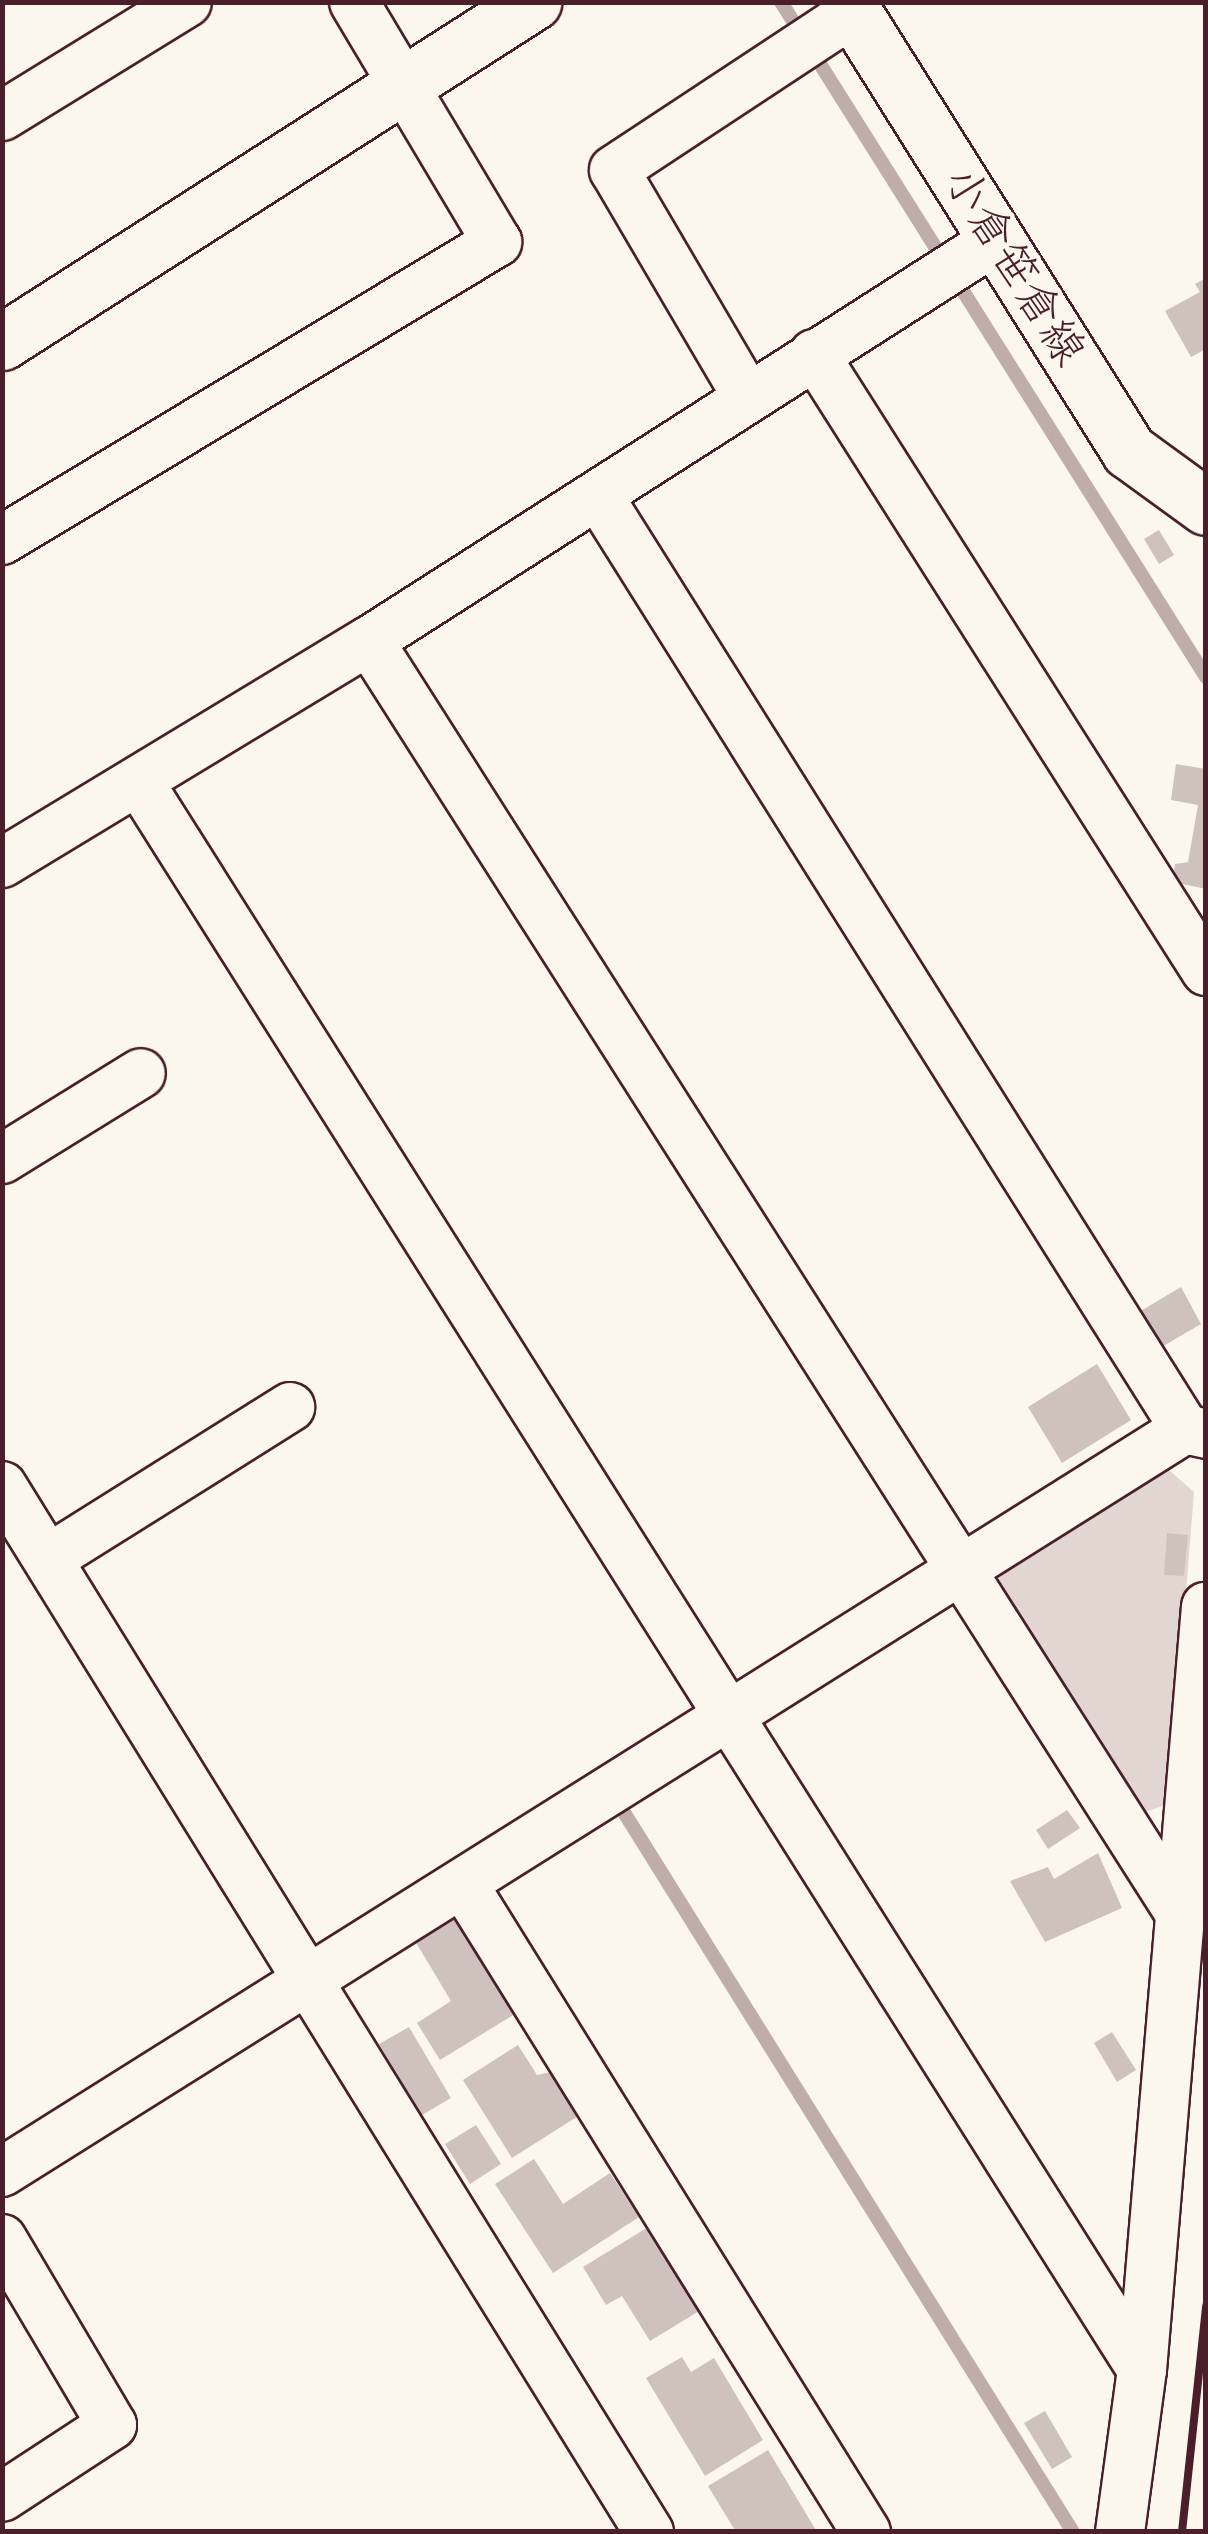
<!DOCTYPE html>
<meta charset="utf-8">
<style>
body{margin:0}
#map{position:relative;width:1208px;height:2534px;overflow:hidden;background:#fbf7ec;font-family:"Indie Flower","Klee One",sans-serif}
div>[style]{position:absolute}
.green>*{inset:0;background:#e2d7d0}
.stream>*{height:14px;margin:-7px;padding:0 7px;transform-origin:7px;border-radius:7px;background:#bfadaa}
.building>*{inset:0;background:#cfc2bc}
.roads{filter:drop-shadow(2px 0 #4a1f2b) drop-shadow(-2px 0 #4a1f2b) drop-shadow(0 2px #4a1f2b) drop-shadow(0 -2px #4a1f2b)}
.minor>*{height:48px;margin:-24px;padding:0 24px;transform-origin:24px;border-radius:24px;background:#fbf7ec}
.tertiary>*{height:55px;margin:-27.5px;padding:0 27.5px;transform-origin:27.5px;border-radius:27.5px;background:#fbf7ec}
.secondary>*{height:55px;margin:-27.5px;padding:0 27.5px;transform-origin:27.5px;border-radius:27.5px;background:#fbf7ec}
.rail>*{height:8px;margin:-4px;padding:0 4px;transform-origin:4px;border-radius:4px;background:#4a1f2b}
span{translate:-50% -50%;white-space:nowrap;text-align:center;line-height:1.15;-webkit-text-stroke:9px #fbf7ec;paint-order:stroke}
.street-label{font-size:45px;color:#4a1f2b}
.frame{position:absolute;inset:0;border:5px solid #4a1f2b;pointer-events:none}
</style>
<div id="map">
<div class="green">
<div style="clip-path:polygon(1161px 1463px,1194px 1492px,1169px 1804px,1129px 1817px,998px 1608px,1000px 1564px)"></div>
</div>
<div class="stream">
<div style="left:781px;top:2px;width:798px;rotate:57.8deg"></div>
<div style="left:625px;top:1814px;width:846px;rotate:58.04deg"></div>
</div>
<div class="building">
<div style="clip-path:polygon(1206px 278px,1206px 349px,1191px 357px,1165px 311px,1200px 292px,1195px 284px)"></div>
<div style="clip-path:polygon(1159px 530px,1174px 555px,1159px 564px,1144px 539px)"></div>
<div style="clip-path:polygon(1176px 764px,1206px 769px,1206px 889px,1173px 882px,1175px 864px,1188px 862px,1198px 805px,1171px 800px)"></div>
<div style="clip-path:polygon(1181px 1287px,1201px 1324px,1160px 1348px,1139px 1312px)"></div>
<div style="clip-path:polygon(1097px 1364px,1131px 1420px,1062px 1463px,1028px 1407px)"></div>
<div style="clip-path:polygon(1167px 1533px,1188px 1535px,1184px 1576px,1164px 1575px)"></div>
<div style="clip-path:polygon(1067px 1810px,1080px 1828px,1048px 1849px,1036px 1830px)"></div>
<div style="clip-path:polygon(1098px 1853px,1122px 1908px,1045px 1942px,1010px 1881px,1048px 1867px,1054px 1879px)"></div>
<div style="clip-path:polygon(457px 1914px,518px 2012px,440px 2060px,417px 2023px,451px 2001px,415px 1941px)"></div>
<div style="clip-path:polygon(409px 2027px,451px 2098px,422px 2115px,379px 2044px)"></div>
<div style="clip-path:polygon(1112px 2032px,1136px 2070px,1117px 2082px,1094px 2043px)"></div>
<div style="clip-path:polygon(518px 2045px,537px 2075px,557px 2071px,583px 2113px,512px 2158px,463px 2080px)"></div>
<div style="clip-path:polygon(476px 2125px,501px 2164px,470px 2184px,445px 2144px)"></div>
<div style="clip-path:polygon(534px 2159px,563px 2204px,610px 2173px,639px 2217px,553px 2273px,495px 2184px)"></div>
<div style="clip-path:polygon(658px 2221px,709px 2305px,650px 2341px,622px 2296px,606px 2305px,583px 2267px)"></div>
<div style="clip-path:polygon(682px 2357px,691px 2372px,714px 2358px,763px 2440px,705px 2476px,646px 2378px)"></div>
<div style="clip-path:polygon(1045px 2411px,1072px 2457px,1052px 2469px,1024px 2423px)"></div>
<div style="clip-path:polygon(768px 2450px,817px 2532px,736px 2532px,708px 2486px)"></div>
</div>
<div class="roads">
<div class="minor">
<div style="left:2px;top:116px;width:217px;rotate:-31.6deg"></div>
<div style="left:814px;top:354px;width:731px;rotate:57.57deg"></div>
<div style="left:748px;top:398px;width:264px;rotate:-120.4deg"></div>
<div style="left:614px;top:170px;width:287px;rotate:-33.4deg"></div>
<div style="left:599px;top:497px;width:1101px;rotate:57.84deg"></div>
<div style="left:1185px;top:1429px;width:22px;rotate:13deg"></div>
<div style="left:2px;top:540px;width:578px;rotate:-31.05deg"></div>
<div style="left:497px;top:242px;width:279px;rotate:-120.8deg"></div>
<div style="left:369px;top:641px;width:1504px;rotate:57.49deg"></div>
<div style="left:139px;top:782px;width:1878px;rotate:57.72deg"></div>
<div style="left:2px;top:863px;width:429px;rotate:-31.2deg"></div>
<div style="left:369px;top:641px;width:738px;rotate:-32.61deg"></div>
<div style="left:2px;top:1159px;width:163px;rotate:-31.7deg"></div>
<div style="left:2px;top:1486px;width:1230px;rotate:58.26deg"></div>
<div style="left:48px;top:1559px;width:286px;rotate:-32.1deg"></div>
<div style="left:463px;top:1884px;width:763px;rotate:58.12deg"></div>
<div style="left:2px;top:2172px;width:1397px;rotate:-32.13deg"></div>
<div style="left:2px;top:2239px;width:216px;rotate:59.4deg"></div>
<div style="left:112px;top:2425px;width:131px;rotate:146.8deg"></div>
<div style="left:1120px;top:2532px;width:163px;rotate:-82.3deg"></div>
<div style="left:1142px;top:2370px;width:766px;rotate:-85.21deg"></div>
</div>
<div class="tertiary">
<div style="left:2px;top:342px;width:631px;rotate:-32.63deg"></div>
</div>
<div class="secondary">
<div style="left:847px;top:2px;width:530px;rotate:57.87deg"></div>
<div style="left:1129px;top:451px;width:95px;rotate:36deg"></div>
</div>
</div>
<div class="rail">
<div style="left:1182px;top:2532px;width:227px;rotate:-83.9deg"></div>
</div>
<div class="street-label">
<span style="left:1011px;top:268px;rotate:58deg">小倉笹倉線</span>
</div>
<div class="frame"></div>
</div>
